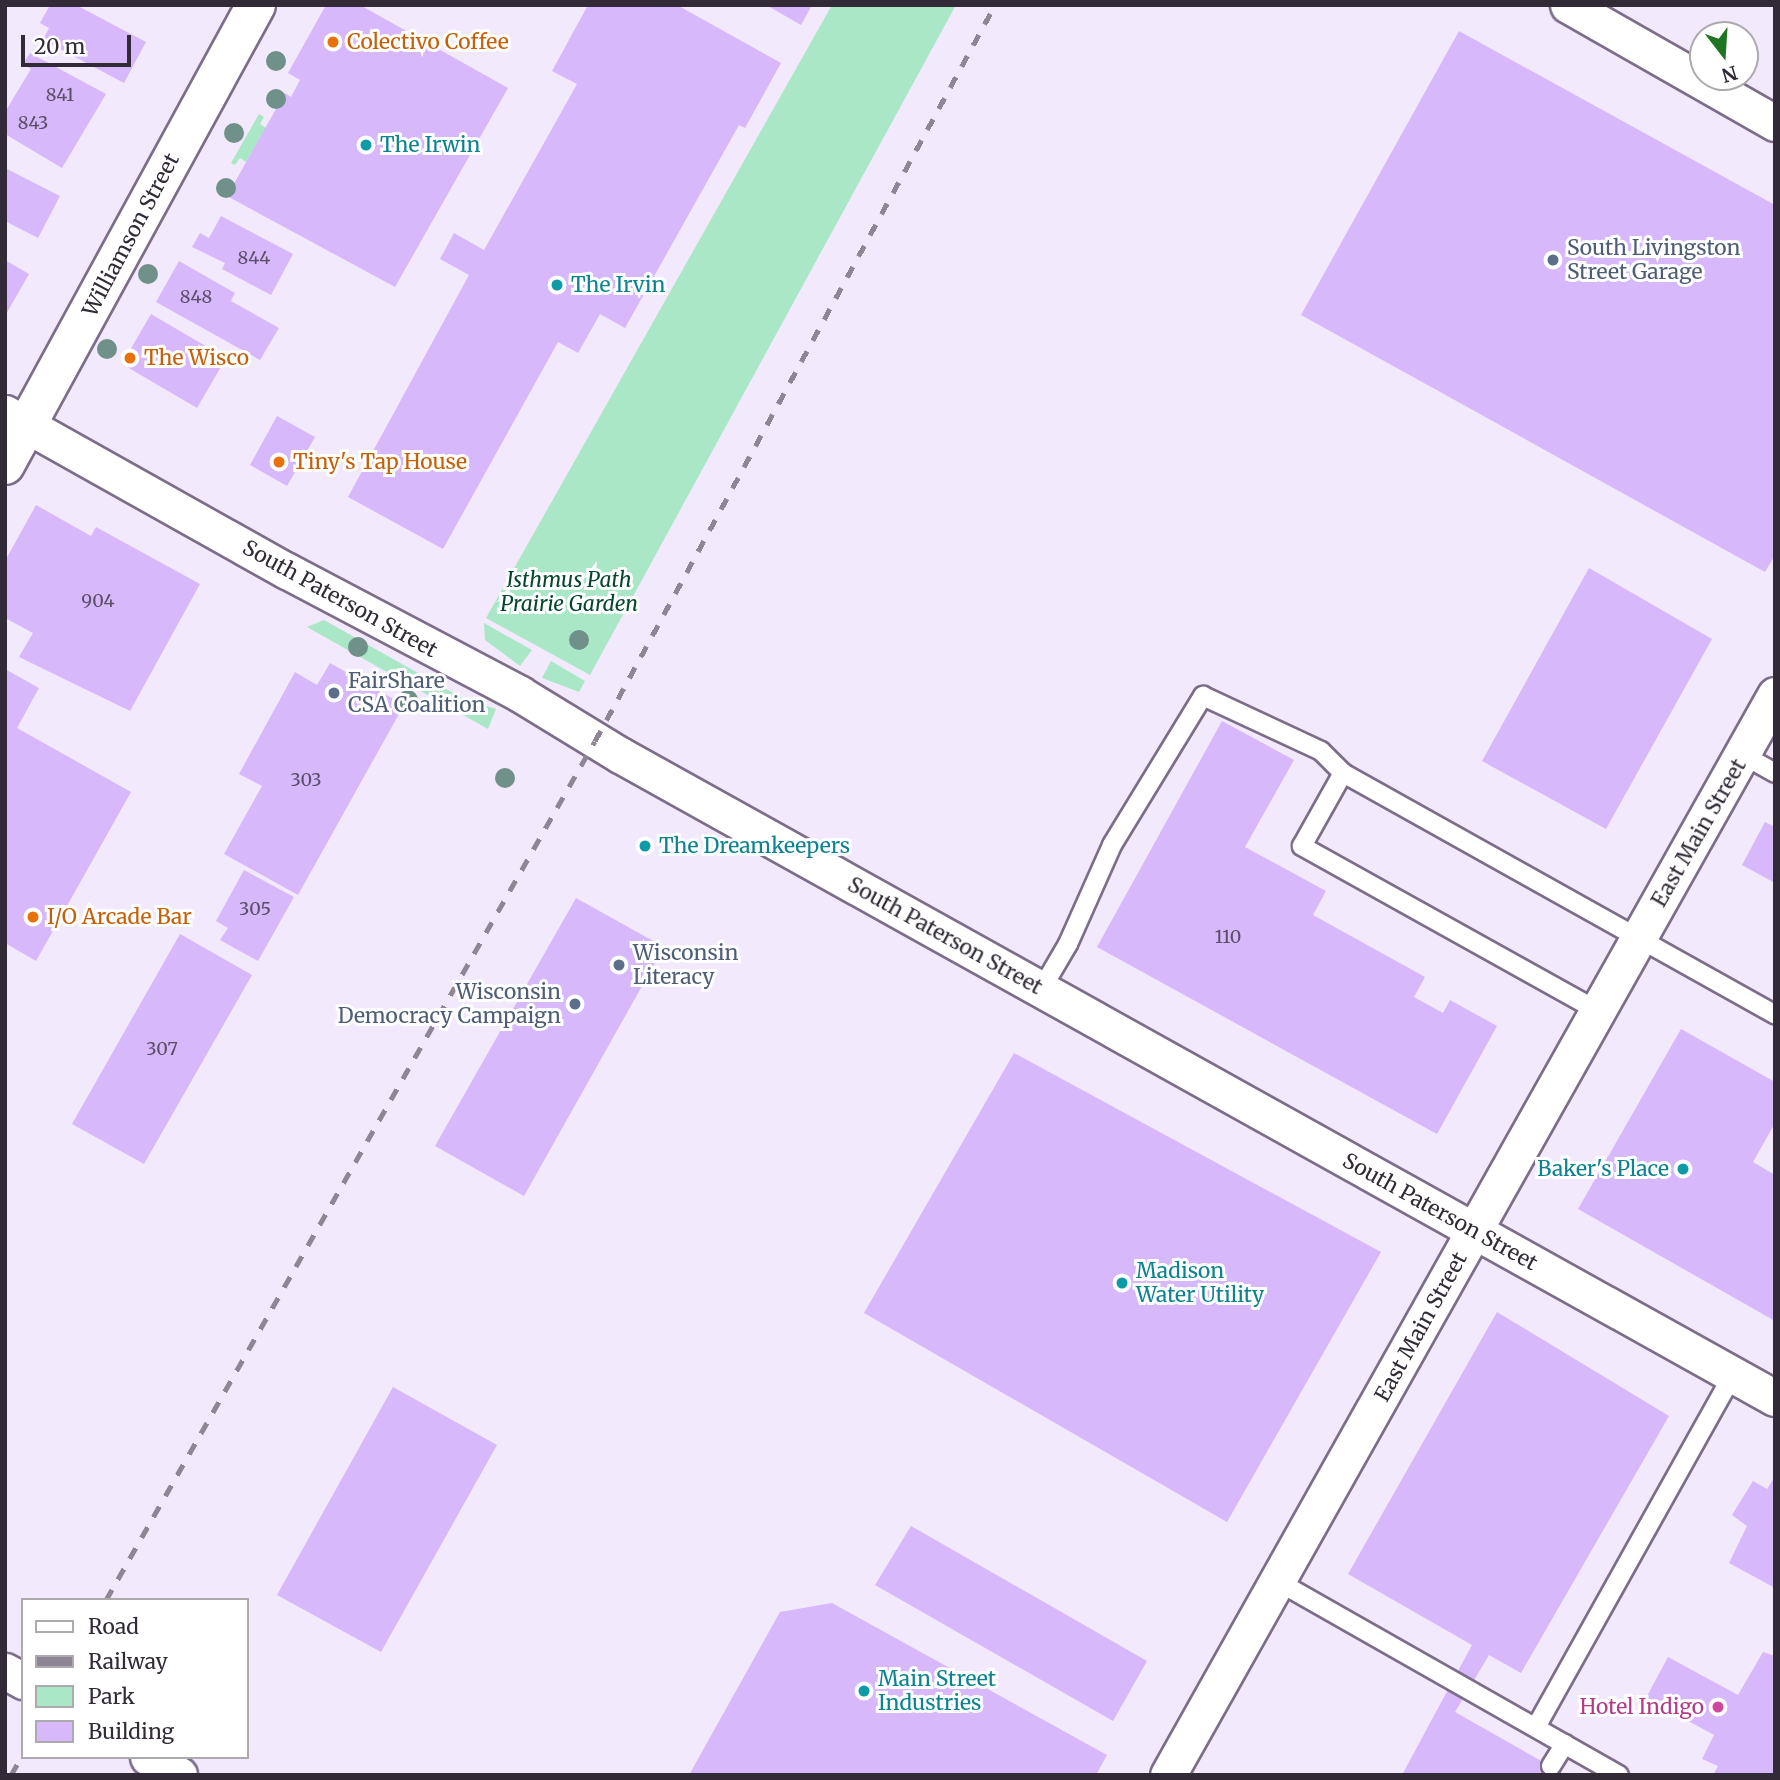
<!DOCTYPE html>
<style>
body{margin:0}
#map{position:relative;width:1780px;height:1780px;overflow:hidden;background:#f3e9fc;font-family:Merriweather,serif}
div>[style]{position:absolute}
.green>*{inset:0;background:#aae7c6}
.building>*{inset:0;background:#d7b8fa}
.roads{filter:drop-shadow(2px 0 #7c6d89) drop-shadow(-2px 0 #7c6d89) drop-shadow(0 2px #7c6d89) drop-shadow(0 -2px #7c6d89)}
.lane>*{height:18px;margin:-9px;padding:0 9px;transform-origin:9px;border-radius:9px;background:#fff}
.street>*{height:35px;margin:-17.5px;padding:0 17.5px;transform-origin:17.5px;border-radius:17.5px;background:#fff}
.secondary>*{height:38px;margin:-19px;padding:0 19px;transform-origin:19px;border-radius:19px;background:#fff}
.rail>*{height:5px;margin-top:-2.5px;transform-origin:0;background:repeating-linear-gradient(90deg,#8e8595 0 12px,transparent 0 24px)}
.trees>*{width:20px;height:20px;margin:-10px;border-radius:50%;background:#70908a}
.dots>*{width:19px;height:19px;translate:-50% -50%;box-sizing:border-box;border:4px solid #fff;border-radius:50%}
span{translate:-50% -50%;white-space:nowrap;text-align:center;line-height:1.15;-webkit-text-stroke:6px #fff;paint-order:stroke}
.number-label{font-size:18px;color:#5b4e68}
.number-label span{-webkit-text-stroke-width:0}
.food-label{font-size:21px;color:#c56008}
.left{translate:0 -50%;text-align:left}
.culture-label{font-size:21px;color:#0d838f}
.right{translate:-100% -50%;text-align:right}
.street-label{font-size:21px;color:#322b37}
.service-label{font-size:21px;color:#4e5e75}
.park-label{font-size:21px;color:#05472d;font-style:italic}
.hotel-label{font-size:21px;color:#b23c85}
.frame{position:absolute;inset:0;border:7px solid #322b37;pointer-events:none}
.legend{position:absolute;left:21px;top:1598px;width:228px;height:161px;box-sizing:border-box;background:#fff;border:2px solid #adaaaf;margin:0;padding:9px 12px;list-style:none;font-size:21px;color:#322b37}
.legend li{display:flex;align-items:center;gap:14px;height:35px}
.legend b{width:35px;border:2px solid #adaaaf}
.north{position:absolute;left:1689px;top:21px;width:70px;height:70px;box-sizing:border-box;background:#fff;border:2px solid #adaaaf;border-radius:50%;rotate:163deg;font-size:19px;font-weight:700;line-height:28px;text-align:center;color:#322b37}
.north::after{content:'';display:block;margin:auto;width:24px;height:32px;background:#1e7623;clip-path:polygon(50% 0,100% 100%,50% 72%,0 100%)}
.scale{position:absolute;left:21px;top:35px;width:110px;height:32px;box-sizing:border-box;border:4px solid #322b37;border-top:0;padding-left:9px;font-size:21px;line-height:24px;white-space:nowrap;color:#322b37;-webkit-text-stroke:5px #fff;paint-order:stroke}
</style>
<div id="map">
<div class="green">
<div style="clip-path:polygon(832px 5px,956px 5px,590px 675px,486px 618px)"></div>
<div style="clip-path:polygon(259px 114px,264px 117px,260px 124px,266px 128px,246px 162px,240px 158px,235px 165px,231px 163px)"></div>
<div style="clip-path:polygon(324px 620px,464px 699px,496px 709px,488px 729px,307px 627px)"></div>
<div style="clip-path:polygon(484px 623px,532px 650px,520px 666px,485px 640px)"></div>
<div style="clip-path:polygon(551px 661px,585px 681px,579px 692px,542px 678px)"></div>
</div>
<div class="building">
<div style="clip-path:polygon(50px 5px,76px 5px,146px 42px,124px 83px,43px 40px,49px 28px,40px 23px)"></div>
<div style="clip-path:polygon(326px 5px,360px 5px,508px 88px,395px 287px,227px 196px,285px 93px,291px 97px,300px 80px,288px 73px)"></div>
<div style="clip-path:polygon(588px 5px,677px 5px,781px 63px,745px 128px,739px 125px,625px 328px,600px 314px,578px 353px,558px 342px,443px 549px,348px 497px,469px 275px,440px 259px,454px 233px,484px 250px,577px 84px,552px 71px)"></div>
<div style="clip-path:polygon(766px 5px,812px 5px,801px 25px)"></div>
<div style="clip-path:polygon(1459px 31px,1775px 205px,1775px 555px,1765px 572px,1301px 315px)"></div>
<div style="clip-path:polygon(30px 53px,106px 94px,62px 168px,5px 134px,5px 112px,31px 69px,23px 64px)"></div>
<div style="clip-path:polygon(5px 168px,60px 196px,38px 238px,5px 221px)"></div>
<div style="clip-path:polygon(221px 216px,293px 254px,271px 295px,222px 269px,225px 263px,192px 247px,200px 233px,209px 238px)"></div>
<div style="clip-path:polygon(5px 260px,29px 274px,5px 316px)"></div>
<div style="clip-path:polygon(179px 261px,235px 293px,231px 301px,279px 328px,260px 360px,156px 302px)"></div>
<div style="clip-path:polygon(151px 314px,226px 358px,197px 408px,122px 364px)"></div>
<div style="clip-path:polygon(277px 416px,315px 437px,287px 486px,250px 465px)"></div>
<div style="clip-path:polygon(36px 505px,91px 536px,96px 527px,200px 584px,130px 711px,19px 657px,33px 633px,5px 618px,5px 561px)"></div>
<div style="clip-path:polygon(1589px 568px,1712px 639px,1606px 829px,1482px 761px)"></div>
<div style="clip-path:polygon(330px 663px,404px 705px,298px 895px,224px 854px,262px 786px,239px 774px,295px 672px,317px 685px)"></div>
<div style="clip-path:polygon(5px 669px,39px 688px,17px 728px,131px 792px,36px 961px,5px 943px)"></div>
<div style="clip-path:polygon(1222px 721px,1294px 760px,1245px 847px,1326px 891px,1313px 915px,1425px 977px,1414px 997px,1443px 1013px,1450px 1000px,1497px 1026px,1437px 1134px,1097px 947px)"></div>
<div style="clip-path:polygon(1765px 822px,1775px 827px,1775px 883px,1742px 865px)"></div>
<div style="clip-path:polygon(244px 870px,294px 897px,258px 961px,220px 940px,228px 928px,216px 921px)"></div>
<div style="clip-path:polygon(576px 898px,664px 947px,524px 1196px,435px 1146px)"></div>
<div style="clip-path:polygon(180px 934px,252px 975px,144px 1164px,72px 1124px)"></div>
<div style="clip-path:polygon(1681px 1029px,1775px 1082px,1775px 1123px,1753px 1162px,1775px 1175px,1775px 1321px,1578px 1209px)"></div>
<div style="clip-path:polygon(1014px 1053px,1381px 1252px,1227px 1522px,864px 1313px)"></div>
<div style="clip-path:polygon(1497px 1312px,1669px 1416px,1521px 1673px,1489px 1655px,1455px 1712px,1566px 1775px,1402px 1775px,1472px 1645px,1348px 1574px)"></div>
<div style="clip-path:polygon(393px 1387px,497px 1445px,381px 1652px,277px 1595px)"></div>
<div style="clip-path:polygon(1775px 1476px,1775px 1588px,1729px 1563px,1747px 1526px,1732px 1515px,1753px 1481px,1767px 1489px)"></div>
<div style="clip-path:polygon(911px 1526px,1147px 1661px,1113px 1721px,875px 1585px)"></div>
<div style="clip-path:polygon(832px 1603px,1107px 1755px,1096px 1775px,689px 1775px,780px 1612px)"></div>
<div style="clip-path:polygon(1763px 1652px,1775px 1656px,1775px 1775px,1713px 1775px,1718px 1766px,1702px 1759px,1714px 1735px,1646px 1698px,1668px 1657px,1738px 1695px)"></div>
</div>
<div class="roads">
<div class="lane">
<div style="left:1743px;top:755px;width:37px;rotate:29deg"></div>
<div style="left:1041px;top:990px;width:53px;rotate:-59.6deg"></div>
<div style="left:1068px;top:944px;width:108px;rotate:-66deg"></div>
<div style="left:1112px;top:845px;width:175px;rotate:-58.6deg"></div>
<div style="left:1203px;top:696px;width:130px;rotate:25deg"></div>
<div style="left:1321px;top:751px;width:31px;rotate:45deg"></div>
<div style="left:1598px;top:1011px;width:339px;rotate:-150.9deg"></div>
<div style="left:1302px;top:846px;width:84px;rotate:-60.7deg"></div>
<div style="left:1343px;top:773px;width:495px;rotate:29.2deg"></div>
<div style="left:1279px;top:1582px;width:391px;rotate:29.6deg"></div>
<div style="left:1536px;top:1727px;width:403px;rotate:-60.8deg"></div>
<div style="left:1551px;top:1766px;width:26px;rotate:-58deg"></div>
</div>
<div class="street">
<div style="left:1568px;top:5px;width:238px;rotate:29.7deg"></div>
<div style="left:5px;top:413px;width:323px;rotate:29.3deg"></div>
<div style="left:287px;top:571px;width:263px;rotate:27.8deg"></div>
<div style="left:520px;top:694px;width:117px;rotate:31.4deg"></div>
<div style="left:620px;top:755px;width:1322px;rotate:29.11deg"></div>
<div style="left:5px;top:1671px;width:21px;rotate:29deg"></div>
<div style="left:148px;top:1757px;width:36px;rotate:30deg"></div>
<div style="left:1168px;top:1775px;width:1239px;rotate:-60.66deg"></div>
</div>
<div class="secondary">
<div style="left:5px;top:465px;width:524px;rotate:-61.38deg"></div>
</div>
</div>
<div class="rail">
<div style="left:106px;top:1600px;width:988px;rotate:-60.35deg"></div>
<div style="left:595px;top:741px;width:838px;rotate:-61.48deg"></div>
<div style="left:11px;top:1775px;width:24px;rotate:-60deg"></div>
</div>
<div class="trees">
<div style="left:276px;top:61px"></div>
<div style="left:276px;top:99px"></div>
<div style="left:234px;top:133px"></div>
<div style="left:226px;top:188px"></div>
<div style="left:148px;top:274px"></div>
<div style="left:107px;top:349px"></div>
<div style="left:579px;top:640px"></div>
<div style="left:358px;top:647px"></div>
<div style="left:408px;top:700px"></div>
<div style="left:505px;top:778px"></div>
</div>
<div class="dots">
<div style="left:333px;top:42px;background:#e8710a"></div>
<div style="left:366px;top:145px;background:#0f9aa8"></div>
<div style="left:1553px;top:260px;background:#5c6f8a"></div>
<div style="left:557px;top:285px;background:#0f9aa8"></div>
<div style="left:130px;top:358px;background:#e8710a"></div>
<div style="left:279px;top:462px;background:#e8710a"></div>
<div style="left:334px;top:693px;background:#5c6f8a"></div>
<div style="left:645px;top:846px;background:#0f9aa8"></div>
<div style="left:33px;top:917px;background:#e8710a"></div>
<div style="left:619px;top:965px;background:#5c6f8a"></div>
<div style="left:575px;top:1004px;background:#5c6f8a"></div>
<div style="left:1683px;top:1169px;background:#0f9aa8"></div>
<div style="left:1122px;top:1283px;background:#0f9aa8"></div>
<div style="left:864px;top:1691px;background:#0f9aa8"></div>
<div style="left:1718px;top:1707px;background:#d1479c"></div>
</div>
<div class="number-label">
<span style="left:60px;top:95px">841</span>
<span style="left:33px;top:123px">843</span>
<span style="left:254px;top:258px">844</span>
<span style="left:196px;top:297px">848</span>
<span style="left:98px;top:601px">904</span>
<span style="left:306px;top:780px">303</span>
<span style="left:255px;top:909px">305</span>
<span style="left:1228px;top:937px">110</span>
<span style="left:162px;top:1049px">307</span>
</div>
<div class="food-label">
<span class="left" style="left:347px;top:42px">Colectivo Coffee</span>
<span class="left" style="left:144px;top:358px">The Wisco</span>
<span class="left" style="left:293px;top:462px">Tiny's Tap House</span>
<span class="left" style="left:47px;top:917px">I/O Arcade Bar</span>
</div>
<div class="culture-label">
<span class="left" style="left:380px;top:145px">The Irwin</span>
<span class="left" style="left:571px;top:285px">The Irvin</span>
<span class="left" style="left:659px;top:846px">The Dreamkeepers</span>
<span class="right" style="left:1669px;top:1169px">Baker's Place</span>
<span class="left" style="left:1136px;top:1283px">Madison<br>Water Utility</span>
<span class="left" style="left:878px;top:1691px">Main Street<br>Industries</span>
</div>
<div class="street-label">
<span style="left:131px;top:235px;rotate:-62deg">Williamson Street</span>
<span style="left:340px;top:599px;rotate:29deg">South Paterson Street</span>
<span style="left:1699px;top:833px;rotate:-60deg">East Main Street</span>
<span style="left:945px;top:936px;rotate:29deg">South Paterson Street</span>
<span style="left:1440px;top:1212px;rotate:29deg">South Paterson Street</span>
<span style="left:1421px;top:1327px;rotate:-61deg">East Main Street</span>
</div>
<div class="service-label">
<span class="left" style="left:1567px;top:260px">South Livingston<br>Street Garage</span>
<span class="left" style="left:348px;top:693px">FairShare<br>CSA Coalition</span>
<span class="left" style="left:633px;top:965px">Wisconsin<br>Literacy</span>
<span class="right" style="left:561px;top:1004px">Wisconsin<br>Democracy Campaign</span>
</div>
<div class="park-label">
<span style="left:569px;top:592px">Isthmus Path<br>Prairie Garden</span>
</div>
<div class="hotel-label">
<span class="right" style="left:1704px;top:1707px">Hotel Indigo</span>
</div>
<div class="frame"></div>
<ul class="legend">
<li><b style="height:9px;background:#fff"></b>Road</li>
<li><b style="height:9px;background:#8e8595"></b>Railway</li>
<li><b style="height:19px;background:#aae7c6"></b>Park</li>
<li><b style="height:19px;background:#d7b8fa"></b>Building</li>
</ul>
<div class="north">N</div>
<div class="scale">20 m</div>
</div>
